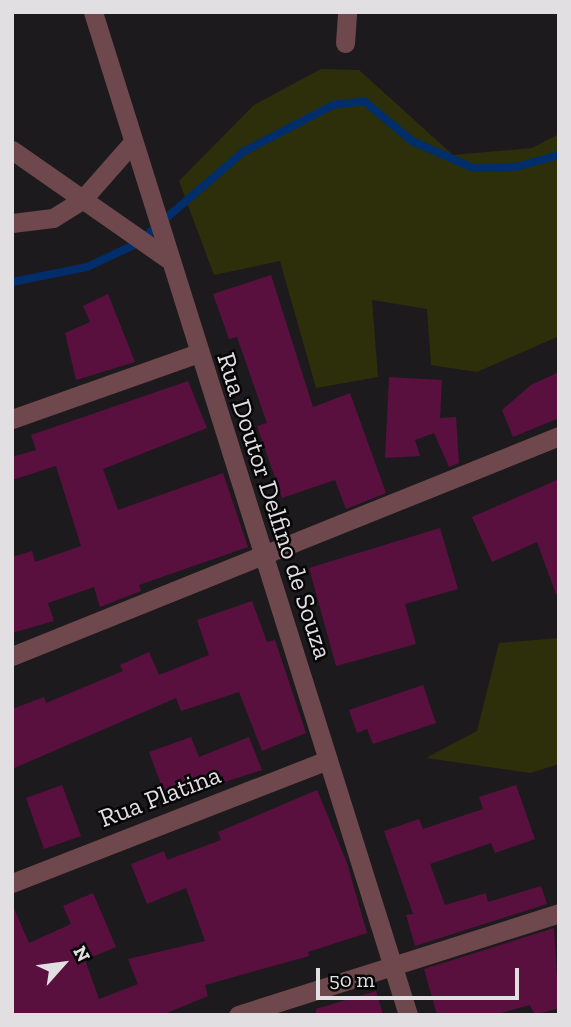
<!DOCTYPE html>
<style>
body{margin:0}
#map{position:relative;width:571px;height:1027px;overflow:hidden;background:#1d1a1d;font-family:"Zilla Slab",serif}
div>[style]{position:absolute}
.green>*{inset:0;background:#2d2f0b}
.stream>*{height:8px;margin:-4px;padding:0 4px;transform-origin:4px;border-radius:4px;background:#002e6b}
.building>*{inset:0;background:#59103f}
.minor>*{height:19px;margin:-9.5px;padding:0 9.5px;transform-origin:9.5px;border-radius:9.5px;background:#6e484d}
.tertiary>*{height:19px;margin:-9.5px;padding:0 9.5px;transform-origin:9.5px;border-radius:9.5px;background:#6e484d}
span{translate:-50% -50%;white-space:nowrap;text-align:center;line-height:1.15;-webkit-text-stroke:5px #070607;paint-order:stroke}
.street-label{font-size:26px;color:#e1dfe2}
.frame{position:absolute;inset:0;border:14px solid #e1dfe2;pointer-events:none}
.north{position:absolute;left:28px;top:929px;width:70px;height:70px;-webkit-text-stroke:5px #070607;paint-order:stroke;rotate:62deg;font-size:19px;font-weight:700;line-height:28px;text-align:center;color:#e1dfe2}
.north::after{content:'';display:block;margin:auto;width:24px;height:32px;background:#e1dfe2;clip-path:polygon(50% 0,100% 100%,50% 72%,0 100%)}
.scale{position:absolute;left:316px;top:968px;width:203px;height:32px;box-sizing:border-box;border:4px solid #e1dfe2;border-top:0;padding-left:9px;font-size:21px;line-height:24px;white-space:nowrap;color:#e1dfe2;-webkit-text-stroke:5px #070607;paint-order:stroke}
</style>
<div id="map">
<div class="green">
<div style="clip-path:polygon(321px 69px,359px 70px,453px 155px,532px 148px,559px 134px,559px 336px,477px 372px,431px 365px,427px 309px,372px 300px,378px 377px,316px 388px,280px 261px,214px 275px,179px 181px,254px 105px)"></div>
<div style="clip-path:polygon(559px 638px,559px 764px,530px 773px,426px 758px,477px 731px,499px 643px)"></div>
</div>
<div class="stream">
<div style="left:12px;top:282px;width:76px;rotate:-11.3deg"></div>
<div style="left:87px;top:267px;width:54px;rotate:-25.1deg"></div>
<div style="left:136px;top:244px;width:141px;rotate:-40.7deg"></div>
<div style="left:243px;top:152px;width:102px;rotate:-27.6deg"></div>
<div style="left:333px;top:105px;width:31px;rotate:-7deg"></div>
<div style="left:364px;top:101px;width:62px;rotate:39.8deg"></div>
<div style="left:412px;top:141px;width:67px;rotate:23.9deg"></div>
<div style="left:473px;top:168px;width:43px;rotate:-1.3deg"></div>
<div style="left:516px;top:167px;width:45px;rotate:-15.6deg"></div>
</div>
<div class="building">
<div style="clip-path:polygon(271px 275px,313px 407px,350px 393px,386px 493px,346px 509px,335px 480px,282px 498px,257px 426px,267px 423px,237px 337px,229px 339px,213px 294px)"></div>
<div style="clip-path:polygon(108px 294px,135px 362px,76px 380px,65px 333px,90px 322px,83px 306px)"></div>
<div style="clip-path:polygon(559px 372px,559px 418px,513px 437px,502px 410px,531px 385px)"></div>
<div style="clip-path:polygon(389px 377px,442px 380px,440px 418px,456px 417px,459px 463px,449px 467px,434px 433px,415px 440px,420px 456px,385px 458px)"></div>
<div style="clip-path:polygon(188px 381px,207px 428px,103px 469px,118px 510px,223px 473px,248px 547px,139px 585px,141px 591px,100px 607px,94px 587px,48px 603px,54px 621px,12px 633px,12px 557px,32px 551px,35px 562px,81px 546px,56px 466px,12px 480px,12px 457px,36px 450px,31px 435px)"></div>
<div style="clip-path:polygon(559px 479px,559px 594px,556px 594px,537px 542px,492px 562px,472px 517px)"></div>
<div style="clip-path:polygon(440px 528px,458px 589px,405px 604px,416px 644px,336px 666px,309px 568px)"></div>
<div style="clip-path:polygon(252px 601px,267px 642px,275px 640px,306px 733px,262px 751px,239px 692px,181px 711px,176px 698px,12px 769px,12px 709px,44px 697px,46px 703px,123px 671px,120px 665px,149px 652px,159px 675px,209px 655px,197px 620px)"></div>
<div style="clip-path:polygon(423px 685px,436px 723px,373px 744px,367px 729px,357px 733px,349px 710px)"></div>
<div style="clip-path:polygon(191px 737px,199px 757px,249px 737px,262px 770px,167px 800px,149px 752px)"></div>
<div style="clip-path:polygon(62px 785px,81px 836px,44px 849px,26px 798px)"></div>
<div style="clip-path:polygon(516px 785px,535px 839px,495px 853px,491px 843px,430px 864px,445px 905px,486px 893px,488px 902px,541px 886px,547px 904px,415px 946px,406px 915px,413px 914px,384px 831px,419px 819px,423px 829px,483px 809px,479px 797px)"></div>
<div style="clip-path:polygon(317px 790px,347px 863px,367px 933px,308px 952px,309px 956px,205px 985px,208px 996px,162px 1015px,12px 1015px,12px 904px,29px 943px,71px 924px,63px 906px,93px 893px,116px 947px,85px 960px,99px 999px,138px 984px,128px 959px,205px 941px,186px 888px,147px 904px,131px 864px,164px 851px,167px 860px,221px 840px,218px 832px)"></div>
<div style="clip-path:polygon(554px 928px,559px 1008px,535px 1015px,530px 1005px,494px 1015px,437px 1015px,424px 969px)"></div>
<div style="clip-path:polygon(376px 991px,383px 1015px,316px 1015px,316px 1009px)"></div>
</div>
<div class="minor">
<div style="left:345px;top:43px;width:31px;rotate:-86deg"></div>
<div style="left:12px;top:150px;width:189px;rotate:34.9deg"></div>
<div style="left:12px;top:223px;width:41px;rotate:-7deg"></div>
<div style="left:53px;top:218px;width:34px;rotate:-32deg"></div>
<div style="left:82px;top:200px;width:76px;rotate:-48.7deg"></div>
<div style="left:12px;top:419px;width:197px;rotate:-19.5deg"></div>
<div style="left:12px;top:656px;width:590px;rotate:-21.91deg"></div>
<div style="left:12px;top:883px;width:339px;rotate:-21.3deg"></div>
<div style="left:238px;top:1015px;width:337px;rotate:-17.6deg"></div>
</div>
<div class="tertiary">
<div style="left:93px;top:12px;width:1051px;rotate:72.56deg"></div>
</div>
<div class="street-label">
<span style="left:274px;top:506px;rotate:72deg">Rua Doutor Delfino de Souza</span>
<span style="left:160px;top:797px;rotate:-21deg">Rua Platina</span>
</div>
<div class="frame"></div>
<div class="north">N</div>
<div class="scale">50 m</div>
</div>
